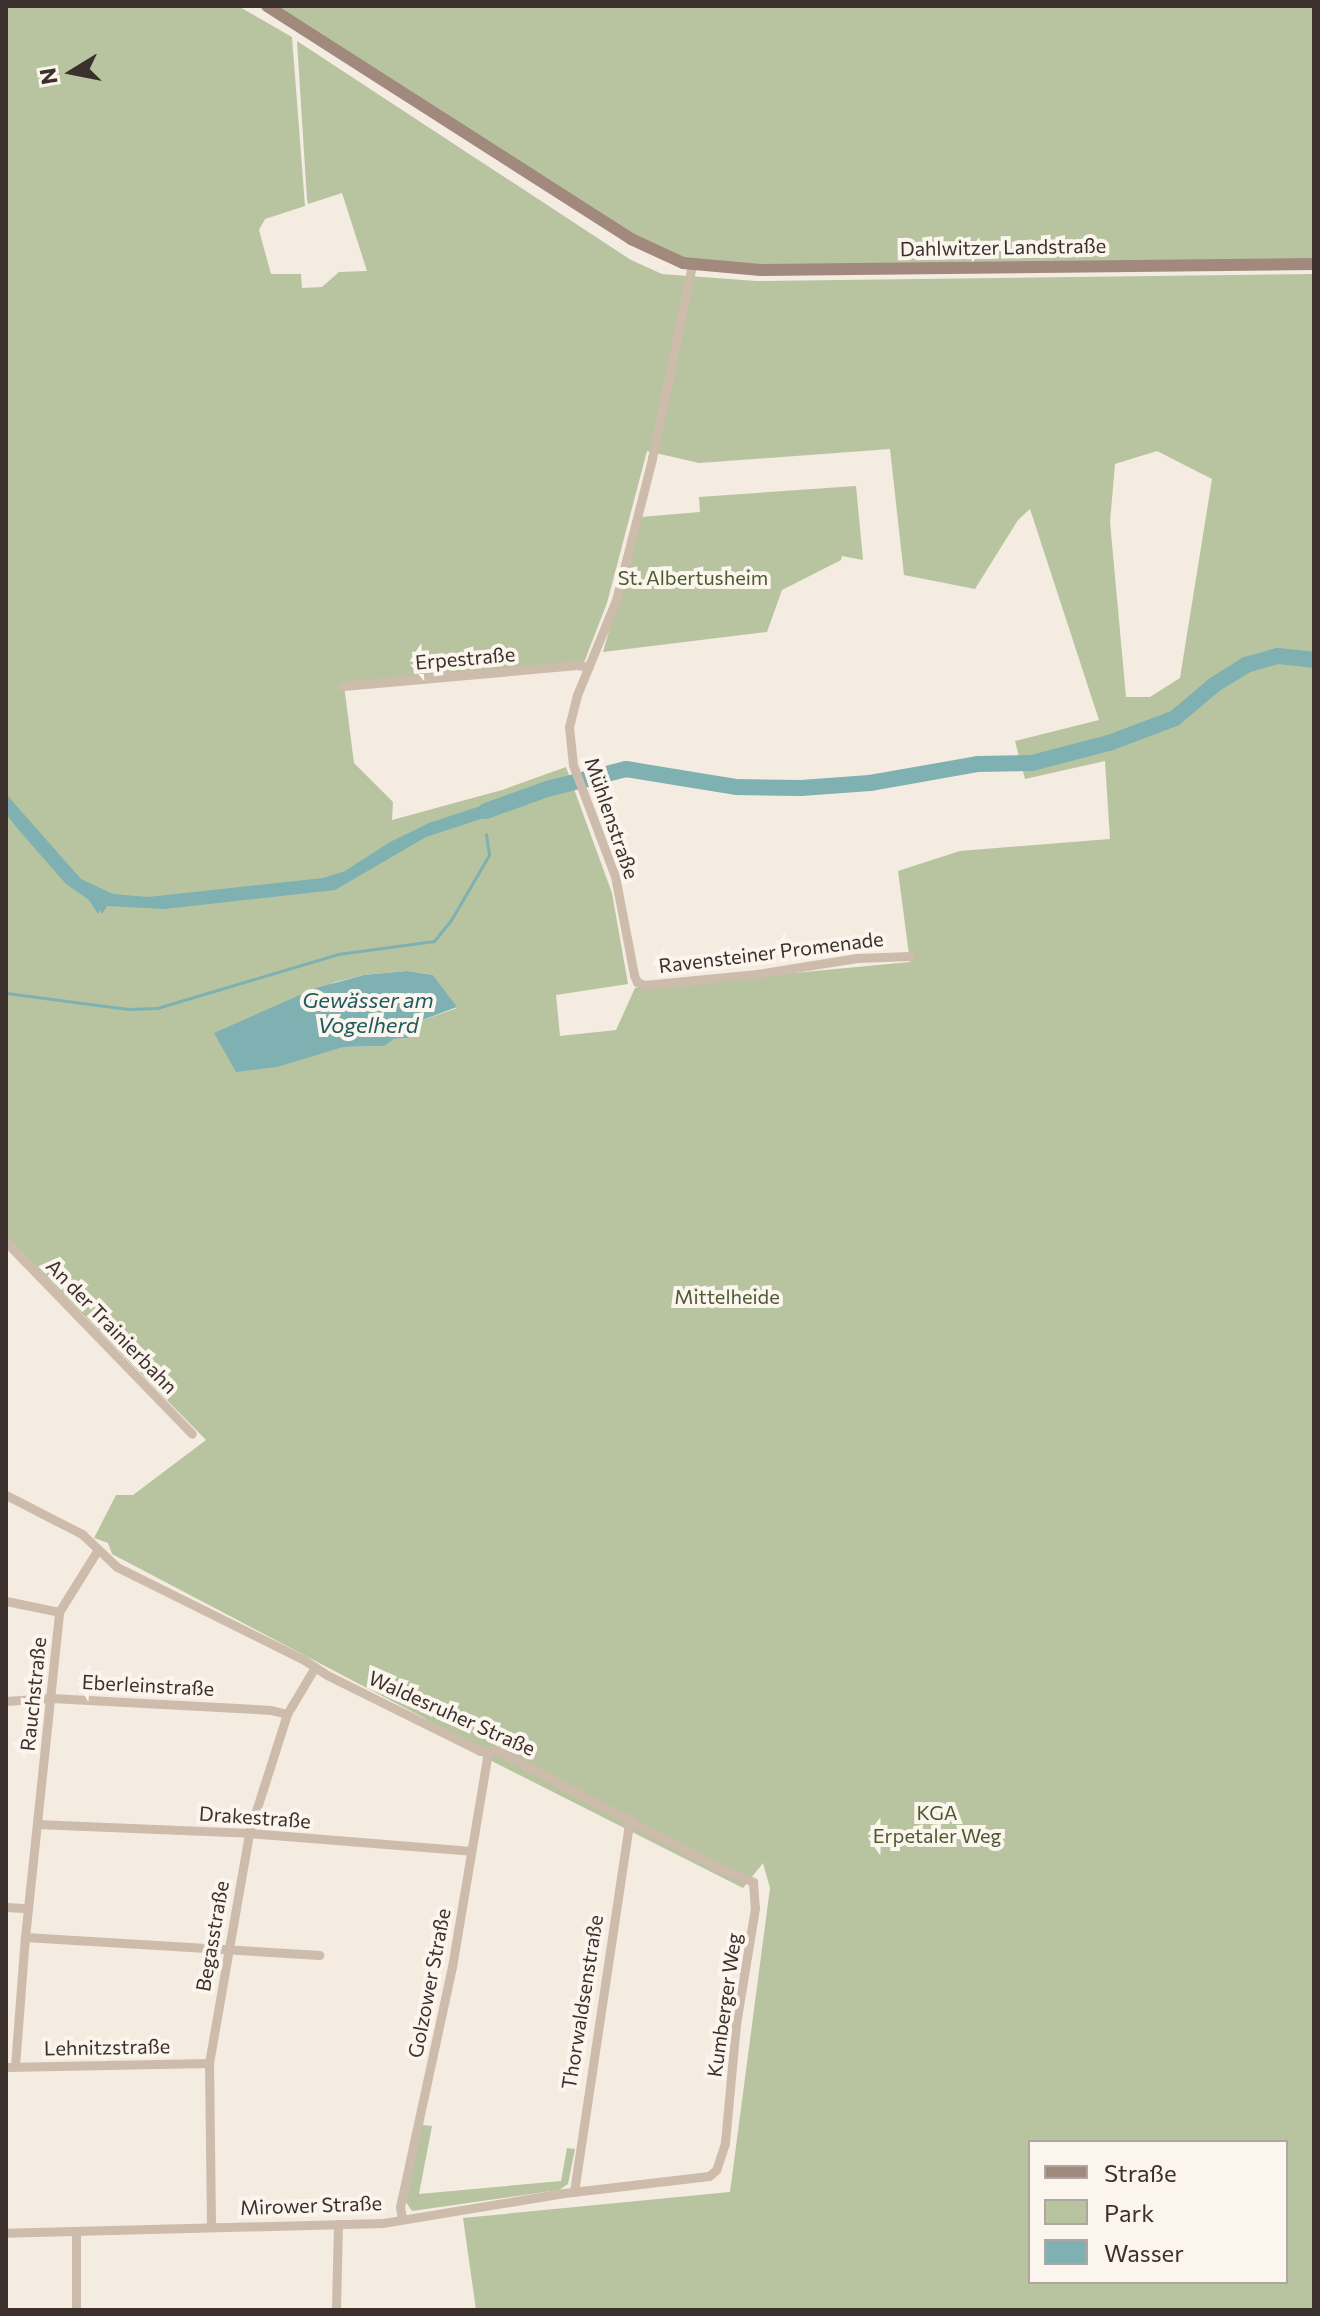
<!DOCTYPE html>
<meta charset="utf-8">
<style>
body{margin:0}
#map{position:relative;width:1320px;height:2316px;overflow:hidden;background:#f4ebe1;font-family:Commissioner,sans-serif}
div>[style]{position:absolute}
.green>*{inset:0;background:#b8c4a0}
.water>*{inset:0;background:#7fb0b2}
.stream>*{height:3px;margin:-1.5px;padding:0 1.5px;transform-origin:1.5px;border-radius:1.5px;background:#7fb0b2}
.river>*{height:16px;margin:-8px;padding:0 8px;transform-origin:8px;border-radius:8px;background:#7fb0b2}
.minor>*{height:9px;margin:-4.5px;padding:0 4.5px;transform-origin:4.5px;border-radius:4.5px;background:#cdbbac}
.secondary>*{height:12px;margin:-6px;padding:0 6px;transform-origin:6px;border-radius:6px;background:#a18a7d}
span{translate:-50% -50%;white-space:nowrap;text-align:center;line-height:1.15;-webkit-text-stroke:8px #fbf5ee;paint-order:stroke}
.street-label{font-size:20px;color:#3b302b}
.park-label{font-size:20px;color:#4a5a2e}
.water-label{font-size:22px;color:#1f5a5e;font-style:italic}
.frame{position:absolute;inset:0;border:8px solid #3b302b;pointer-events:none}
.legend{position:absolute;left:1028px;top:2140px;width:260px;height:144px;box-sizing:border-box;background:#fbf5ee;border:2px solid #aea6a0;margin:0;padding:10px 14px;list-style:none;font-size:24px;color:#3b302b}
.legend li{display:flex;align-items:center;gap:16px;height:40px}
.legend b{width:40px;border:2px solid #aea6a0}
.north{position:absolute;left:32px;top:32px;width:80px;height:80px;-webkit-text-stroke:6px #fbf5ee;paint-order:stroke;rotate:260deg;font-size:22px;font-weight:700;line-height:32px;text-align:center;color:#3b302b}
.north::after{content:'';display:block;margin:auto;width:28px;height:36px;background:#3b302b;clip-path:polygon(50% 0,100% 100%,50% 72%,0 100%)}
</style>
<div id="map">
<div class="green">
<div style="clip-path:polygon(evenodd,6px 6px,238px 6px,292px 37px,305px 206px,265px 219px,259px 230px,271px 274px,301px 274px,302px 288px,322px 287px,339px 272px,367px 271px,342px 193px,308px 204px,307px 199px,297px 41px,631px 260px,662px 274px,756px 281px,1314px 274px,1314px 2310px,476px 2310px,463px 2218px,730px 2192px,770px 1888px,763px 1863px,743px 1888px,472px 1751px,424px 1718px,112px 1554px,108px 1543px,94px 1538px,116px 1495px,133px 1495px,206px 1440px,6px 1236px,6px 6px,890px 449px,904px 575px,975px 589px,1018px 520px,1030px 509px,1099px 720px,1015px 741px,1025px 779px,1105px 761px,1110px 839px,960px 851px,898px 871px,910px 962px,635px 988px,616px 1030px,560px 1036px,556px 995px,628px 984px,612px 893px,566px 767px,502px 790px,392px 820px,393px 802px,354px 763px,344px 685px,583px 665px,607px 603px,647px 451px,699px 463px,890px 449px,6px 6px,1157px 451px,1212px 479px,1180px 678px,1150px 697px,1126px 697px,1110px 522px,1115px 464px,1157px 451px,6px 6px,407px 971px,433px 975px,457px 1008px,417px 1022px,408px 1038px,394px 1039px,383px 1046px,343px 1047px,332px 983px,364px 975px,407px 971px,6px 6px,1030px 2142px,1286px 2142px,1286px 2282px,1030px 2282px,1030px 2142px)"></div>
<div style="clip-path:polygon(275px 6px,1314px 6px,1314px 260px,753px 265px,680px 258px,632px 234px)"></div>
<div style="clip-path:polygon(856px 486px,863px 560px,842px 556px,841px 560px,782px 590px,767px 632px,603px 652px,641px 517px,700px 512px,699px 497px)"></div>
<div style="clip-path:polygon(422px 2125px,432px 2126px,419px 2194px,561px 2181px,567px 2148px,575px 2149px,568px 2184px,559px 2190px,412px 2211px,406px 2202px)"></div>
</div>
<div class="water">
<div style="clip-path:polygon(6px 794px,81px 879px,113px 894px,148px 897px,323px 878px,345px 871px,390px 842px,429px 823px,505px 798px,507px 806px,499px 813px,426px 837px,335px 890px,164px 909px,107px 906px,102px 914px,100px 910px,98px 914px,89px 900px,66px 884px,17px 828px,6px 814px)"></div>
<div style="clip-path:polygon(407px 971px,433px 975px,457px 1007px,417px 1022px,408px 1038px,394px 1039px,384px 1046px,343px 1047px,277px 1067px,236px 1072px,214px 1033px,316px 988px,364px 975px)"></div>
</div>
<div class="stream">
<div style="left:6px;top:993px;width:123px;rotate:7.5deg"></div>
<div style="left:128px;top:1009px;width:29px;rotate:-2deg"></div>
<div style="left:157px;top:1008px;width:189px;rotate:-16.6deg"></div>
<div style="left:338px;top:954px;width:97px;rotate:-7.7deg"></div>
<div style="left:434px;top:941px;width:27px;rotate:-51deg"></div>
<div style="left:451px;top:920px;width:75px;rotate:-59.7deg"></div>
<div style="left:489px;top:855px;width:21px;rotate:-98deg"></div>
</div>
<div class="river">
<div style="left:486px;top:811px;width:65px;rotate:-19.8deg"></div>
<div style="left:547px;top:789px;width:81px;rotate:-14.2deg"></div>
<div style="left:626px;top:769px;width:111px;rotate:9.3deg"></div>
<div style="left:736px;top:787px;width:65px;rotate:0.9deg"></div>
<div style="left:801px;top:788px;width:69px;rotate:-4.1deg"></div>
<div style="left:870px;top:783px;width:110px;rotate:-10deg"></div>
<div style="left:978px;top:764px;width:54px;rotate:-1.1deg"></div>
<div style="left:1032px;top:763px;width:80px;rotate:-14.6deg"></div>
<div style="left:1109px;top:743px;width:71px;rotate:-20.7deg"></div>
<div style="left:1175px;top:718px;width:51px;rotate:-40.2deg"></div>
<div style="left:1214px;top:685px;width:38px;rotate:-32deg"></div>
<div style="left:1246px;top:665px;width:33px;rotate:-16deg"></div>
<div style="left:1278px;top:656px;width:36px;rotate:6deg"></div>
</div>
<div class="minor">
<div style="left:692px;top:265px;width:198px;rotate:101.7deg"></div>
<div style="left:652px;top:459px;width:146px;rotate:104.3deg"></div>
<div style="left:616px;top:600px;width:103px;rotate:112.3deg"></div>
<div style="left:577px;top:695px;width:33px;rotate:104deg"></div>
<div style="left:569px;top:727px;width:38px;rotate:84deg"></div>
<div style="left:573px;top:765px;width:119px;rotate:69.3deg"></div>
<div style="left:615px;top:876px;width:101px;rotate:79.1deg"></div>
<div style="left:634px;top:975px;width:8px;rotate:67deg"></div>
<div style="left:637px;top:982px;width:8px;rotate:23deg"></div>
<div style="left:644px;top:985px;width:114px;rotate:-5.6deg"></div>
<div style="left:757px;top:974px;width:101px;rotate:-9.1deg"></div>
<div style="left:857px;top:958px;width:53px;rotate:-2.2deg"></div>
<div style="left:343px;top:686px;width:235px;rotate:-5.1deg"></div>
<div style="left:577px;top:665px;width:12px;rotate:9deg"></div>
<div style="left:6px;top:1242px;width:267px;rotate:45.9deg"></div>
<div style="left:6px;top:1495px;width:85px;rotate:27.2deg"></div>
<div style="left:82px;top:1534px;width:48px;rotate:43.3deg"></div>
<div style="left:117px;top:1567px;width:209px;rotate:26.4deg"></div>
<div style="left:304px;top:1660px;width:27px;rotate:33deg"></div>
<div style="left:327px;top:1675px;width:171px;rotate:26.4deg"></div>
<div style="left:480px;top:1751px;width:18px"></div>
<div style="left:498px;top:1751px;width:250px;rotate:27.9deg"></div>
<div style="left:719px;top:1868px;width:37px;rotate:22deg"></div>
<div style="left:753px;top:1882px;width:26px;rotate:86deg"></div>
<div style="left:755px;top:1908px;width:118px;rotate:99.3deg"></div>
<div style="left:736px;top:2024px;width:120px;rotate:95.3deg"></div>
<div style="left:725px;top:2143px;width:28px;rotate:108deg"></div>
<div style="left:716px;top:2170px;width:9px;rotate:139deg"></div>
<div style="left:709px;top:2176px;width:146px;rotate:173.3deg"></div>
<div style="left:564px;top:2193px;width:183px;rotate:170.6deg"></div>
<div style="left:383px;top:2223px;width:377px;rotate:178.5deg"></div>
<div style="left:6px;top:1601px;width:54px;rotate:11.7deg"></div>
<div style="left:6px;top:1701px;width:45px;rotate:-3.8deg"></div>
<div style="left:51px;top:1698px;width:220px;rotate:3.1deg"></div>
<div style="left:271px;top:1710px;width:16px;rotate:14deg"></div>
<div style="left:37px;top:1824px;width:212px;rotate:2.4deg"></div>
<div style="left:249px;top:1833px;width:223px;rotate:4.6deg"></div>
<div style="left:6px;top:1907px;width:22px;rotate:3deg"></div>
<div style="left:25px;top:1937px;width:295px;rotate:3.5deg"></div>
<div style="left:15px;top:2066px;width:129px;rotate:-85.6deg"></div>
<div style="left:25px;top:1937px;width:327px;rotate:-84deg"></div>
<div style="left:59px;top:1612px;width:72px;rotate:-58.1deg"></div>
<div style="left:6px;top:2067px;width:203px;rotate:-1.1deg"></div>
<div style="left:574px;top:2192px;width:377px;rotate:-81.5deg"></div>
<div style="left:402px;top:2218px;width:11px;rotate:-100deg"></div>
<div style="left:400px;top:2207px;width:246px;rotate:-77.8deg"></div>
<div style="left:452px;top:1967px;width:217px;rotate:-80.5deg"></div>
<div style="left:211px;top:2226px;width:163px;rotate:-90.7deg"></div>
<div style="left:209px;top:2063px;width:233px;rotate:-80.1deg"></div>
<div style="left:249px;top:1833px;width:125px;rotate:-72.3deg"></div>
<div style="left:287px;top:1714px;width:55px;rotate:-59.2deg"></div>
<div style="left:76px;top:2310px;width:78px;rotate:-90deg"></div>
<div style="left:336px;top:2310px;width:86px;rotate:-88.7deg"></div>
</div>
<div class="secondary">
<div style="left:267px;top:6px;width:432px;rotate:32.6deg"></div>
<div style="left:631px;top:239px;width:57px;rotate:24.8deg"></div>
<div style="left:683px;top:263px;width:78px;rotate:5.1deg"></div>
<div style="left:761px;top:270px;width:553px;rotate:-0.62deg"></div>
</div>
<div class="street-label">
<span style="left:1003px;top:247px;rotate:-1deg">Dahlwitzer Landstraße</span>
<span style="left:465px;top:658px;rotate:-5deg">Erpestraße</span>
<span style="left:612px;top:818px;rotate:71deg">Mühlenstraße</span>
<span style="left:771px;top:952px;rotate:-7deg">Ravensteiner Promenade</span>
<span style="left:112px;top:1326px;rotate:46deg">An der Trainierbahn</span>
<span style="left:148px;top:1685px;rotate:3deg">Eberleinstraße</span>
<span style="left:33px;top:1694px;rotate:-84deg">Rauchstraße</span>
<span style="left:452px;top:1713px;rotate:24deg">Waldesruher Straße</span>
<span style="left:255px;top:1817px;rotate:4deg">Drakestraße</span>
<span style="left:212px;top:1936px;rotate:-80deg">Begasstraße</span>
<span style="left:429px;top:1983px;rotate:-79deg">Golzower Straße</span>
<span style="left:582px;top:2002px;rotate:-81deg">Thorwaldsenstraße</span>
<span style="left:724px;top:2005px;rotate:-82deg">Kumberger Weg</span>
<span style="left:107px;top:2047px;rotate:-1deg">Lehnitzstraße</span>
<span style="left:311px;top:2205px;rotate:-2deg">Mirower Straße</span>
</div>
<div class="park-label">
<span style="left:693px;top:577px">St. Albertusheim</span>
<span style="left:727px;top:1296px">Mittelheide</span>
<span style="left:937px;top:1824px">KGA<br>Erpetaler Weg</span>
</div>
<div class="water-label">
<span style="left:368px;top:1012px">Gewässer am<br>Vogelherd</span>
</div>
<div class="frame"></div>
<ul class="legend">
<li><b style="height:10px;background:#a18a7d"></b>Straße</li>
<li><b style="height:22px;background:#b8c4a0"></b>Park</li>
<li><b style="height:22px;background:#7fb0b2"></b>Wasser</li>
</ul>
<div class="north">N</div>
</div>
